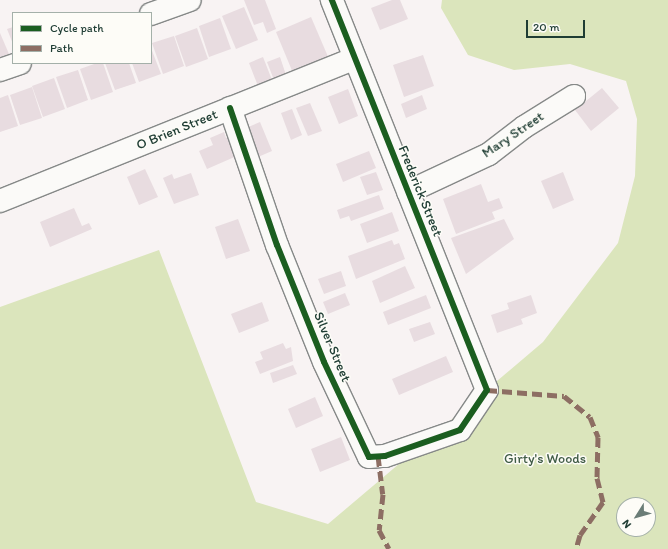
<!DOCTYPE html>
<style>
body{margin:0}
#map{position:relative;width:668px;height:549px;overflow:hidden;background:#f8f3f3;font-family:Itim,sans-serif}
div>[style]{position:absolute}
.green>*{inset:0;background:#dbe5bc}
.building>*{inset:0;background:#e8dce0}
.roads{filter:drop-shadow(1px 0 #868988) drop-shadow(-1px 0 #868988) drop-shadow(0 1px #868988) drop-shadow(0 -1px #868988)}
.minor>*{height:22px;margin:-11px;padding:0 11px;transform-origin:11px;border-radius:11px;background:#fbfaf8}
.quiet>*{height:5px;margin-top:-2.5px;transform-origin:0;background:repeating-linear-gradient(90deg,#8d6e63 0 10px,transparent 0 15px)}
.cycleway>*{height:6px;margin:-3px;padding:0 3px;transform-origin:3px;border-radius:3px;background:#1b5e20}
span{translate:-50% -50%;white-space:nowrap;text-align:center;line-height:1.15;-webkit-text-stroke:3px #fdfcf7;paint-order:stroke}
.street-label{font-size:14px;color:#1f3d34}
.park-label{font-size:14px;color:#405c46}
.legend{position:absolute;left:12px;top:12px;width:140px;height:52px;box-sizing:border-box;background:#fdfcf7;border:1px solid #a4b0a9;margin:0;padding:5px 7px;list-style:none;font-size:12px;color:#1f3d34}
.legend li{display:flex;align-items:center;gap:8px;height:20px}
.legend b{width:20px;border:1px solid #a4b0a9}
.north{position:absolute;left:616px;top:497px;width:40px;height:40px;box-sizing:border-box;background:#fdfcf7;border:1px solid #a4b0a9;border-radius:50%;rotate:233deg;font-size:11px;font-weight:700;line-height:16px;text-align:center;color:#1f3d34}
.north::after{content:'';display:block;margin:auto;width:14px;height:18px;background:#6b7d77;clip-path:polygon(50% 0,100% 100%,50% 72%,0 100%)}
.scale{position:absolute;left:526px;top:20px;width:59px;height:18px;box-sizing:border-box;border:2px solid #1f3d34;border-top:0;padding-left:5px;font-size:12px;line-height:14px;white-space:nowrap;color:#1f3d34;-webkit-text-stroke:3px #fdfcf7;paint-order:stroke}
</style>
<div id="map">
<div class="green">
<div style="clip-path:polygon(evenodd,442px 0,668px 0,668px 549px,0 549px,0 307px,159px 250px,256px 502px,328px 524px,543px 342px,618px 243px,635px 176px,637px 119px,626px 81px,570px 64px,514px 70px,468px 55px,441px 8px,442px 0,624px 505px,648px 505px,648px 529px,624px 529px,624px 505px)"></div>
</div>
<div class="building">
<div style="clip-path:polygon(244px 0,265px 0,276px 29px,267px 33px,263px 22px,254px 25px)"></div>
<div style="clip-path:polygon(392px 0,400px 0,408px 19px,380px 30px,371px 8px)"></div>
<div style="clip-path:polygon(244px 7px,258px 40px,236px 49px,222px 16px)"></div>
<div style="clip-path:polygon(311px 17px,329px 59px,293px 73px,276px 32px)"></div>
<div style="clip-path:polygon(220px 18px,231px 49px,209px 57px,199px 26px)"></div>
<div style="clip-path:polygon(13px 27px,13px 44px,7px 29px)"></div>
<div style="clip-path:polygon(197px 28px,208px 59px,186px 67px,175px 36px)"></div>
<div style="clip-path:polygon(0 33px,9px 54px,0 57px)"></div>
<div style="clip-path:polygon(174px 36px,184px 66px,163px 74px,152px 43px)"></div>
<div style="clip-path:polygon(151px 48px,161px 74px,139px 82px,132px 63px,151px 63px)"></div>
<div style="clip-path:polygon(423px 55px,434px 86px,404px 97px,393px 65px)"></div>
<div style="clip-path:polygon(263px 57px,272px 80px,258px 86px,249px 63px)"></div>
<div style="clip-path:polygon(280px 57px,286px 75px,274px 80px,267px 62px)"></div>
<div style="clip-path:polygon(97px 63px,103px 63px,113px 92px,91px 100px,80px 69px)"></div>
<div style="clip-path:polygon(105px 63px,129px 63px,136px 83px,115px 90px)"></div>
<div style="clip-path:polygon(78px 70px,88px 100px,67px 108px,56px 77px)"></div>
<div style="clip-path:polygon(54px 78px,65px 109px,43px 117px,32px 86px)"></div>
<div style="clip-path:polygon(32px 87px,42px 118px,20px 125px,10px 95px)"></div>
<div style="clip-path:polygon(602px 88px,619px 108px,591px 131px,575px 110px)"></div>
<div style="clip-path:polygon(348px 89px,358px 116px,339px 124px,328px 97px)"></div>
<div style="clip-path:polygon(8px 95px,18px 126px,0 132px,0 98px)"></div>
<div style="clip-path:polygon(422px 95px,427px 109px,406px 118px,401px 104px)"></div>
<div style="clip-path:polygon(310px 103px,322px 131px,308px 136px,296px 108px)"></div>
<div style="clip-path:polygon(292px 109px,302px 135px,291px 140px,281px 113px)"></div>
<div style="clip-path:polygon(260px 122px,272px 151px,258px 157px,246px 128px)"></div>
<div style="clip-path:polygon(224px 132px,226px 138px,230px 135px,239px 155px,207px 169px,199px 151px,213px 145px,210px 138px)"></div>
<div style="clip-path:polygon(369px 151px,376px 168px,343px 182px,336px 164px)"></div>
<div style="clip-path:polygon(145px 169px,158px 197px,139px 205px,127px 177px)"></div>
<div style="clip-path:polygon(376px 172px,383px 190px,367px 195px,360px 177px)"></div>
<div style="clip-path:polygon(563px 172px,574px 200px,553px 209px,541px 181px)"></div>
<div style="clip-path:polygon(191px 173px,199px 195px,174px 204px,163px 178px,172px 174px,174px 179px)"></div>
<div style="clip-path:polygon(481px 184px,488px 202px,499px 198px,503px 208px,492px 212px,495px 219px,456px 234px,443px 199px)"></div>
<div style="clip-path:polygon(379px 195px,384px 209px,351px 221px,349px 216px,340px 219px,337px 210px)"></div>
<div style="clip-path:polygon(74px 208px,82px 226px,89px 223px,92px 229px,50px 247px,40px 222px)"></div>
<div style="clip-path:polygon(392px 212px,399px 231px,367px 243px,360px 224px)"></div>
<div style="clip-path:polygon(238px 219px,250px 251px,226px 259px,215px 227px)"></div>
<div style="clip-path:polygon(504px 219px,514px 239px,466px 274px,451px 238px)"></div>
<div style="clip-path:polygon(392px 240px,394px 245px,399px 243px,405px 259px,356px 279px,348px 256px)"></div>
<div style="clip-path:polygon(405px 266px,415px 288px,380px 303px,372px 281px)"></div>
<div style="clip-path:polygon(341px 271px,346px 286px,324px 294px,318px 279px)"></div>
<div style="clip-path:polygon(345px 293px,350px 305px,328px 314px,323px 302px)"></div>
<div style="clip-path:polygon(426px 295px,431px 308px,388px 325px,383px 312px)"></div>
<div style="clip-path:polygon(531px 295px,537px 313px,521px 319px,523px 324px,497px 333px,491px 315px,509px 309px,507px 303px)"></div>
<div style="clip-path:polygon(262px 302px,269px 321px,239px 333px,231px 314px)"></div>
<div style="clip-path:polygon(430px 322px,435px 334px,414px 342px,409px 329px)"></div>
<div style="clip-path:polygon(283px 343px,286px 349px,291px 347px,293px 361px,260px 374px,255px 362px,263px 359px,260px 352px)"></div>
<div style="clip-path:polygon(446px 356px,453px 372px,399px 395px,392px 379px)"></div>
<div style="clip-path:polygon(293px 365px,297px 374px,273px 383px,270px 373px)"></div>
<div style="clip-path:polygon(315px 397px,323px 416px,296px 428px,288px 409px)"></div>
<div style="clip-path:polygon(341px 437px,350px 460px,320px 472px,311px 449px)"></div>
</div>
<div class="roads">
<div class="minor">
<div style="left:151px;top:14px;width:41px;rotate:-19.7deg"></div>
<div style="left:0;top:70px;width:21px;rotate:-19deg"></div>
<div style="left:230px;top:108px;width:145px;rotate:71.1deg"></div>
<div style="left:277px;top:245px;width:126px;rotate:68.1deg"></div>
<div style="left:324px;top:362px;width:105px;rotate:64.7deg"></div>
<div style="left:369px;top:457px;width:16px;rotate:-4deg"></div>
<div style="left:385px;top:456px;width:79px;rotate:-19.1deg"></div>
<div style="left:460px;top:430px;width:48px;rotate:-56deg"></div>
<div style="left:487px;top:390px;width:420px;rotate:-111.7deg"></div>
<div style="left:408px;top:192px;width:89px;rotate:-25.1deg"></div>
<div style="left:489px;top:154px;width:44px;rotate:-37.6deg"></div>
<div style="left:524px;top:127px;width:59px;rotate:-31.8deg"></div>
<div style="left:0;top:201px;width:381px;rotate:-21.9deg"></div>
</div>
</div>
<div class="quiet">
<div style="left:487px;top:390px;width:77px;rotate:4.5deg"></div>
<div style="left:564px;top:396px;width:33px;rotate:39deg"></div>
<div style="left:590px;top:417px;width:22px;rotate:68deg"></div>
<div style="left:598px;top:437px;width:41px;rotate:91.4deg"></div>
<div style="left:597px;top:478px;width:25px;rotate:76deg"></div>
<div style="left:603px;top:502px;width:40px;rotate:124.9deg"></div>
<div style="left:580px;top:535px;width:15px;rotate:106deg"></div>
<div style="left:378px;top:456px;width:38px;rotate:83deg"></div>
<div style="left:383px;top:494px;width:36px;rotate:96deg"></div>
<div style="left:379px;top:530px;width:21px;rotate:62deg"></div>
</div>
<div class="cycleway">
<div style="left:230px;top:108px;width:145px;rotate:71.1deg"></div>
<div style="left:277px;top:245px;width:126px;rotate:68.1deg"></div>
<div style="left:324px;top:362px;width:105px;rotate:64.7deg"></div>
<div style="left:369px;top:457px;width:16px;rotate:-4deg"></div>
<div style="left:385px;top:456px;width:79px;rotate:-19.1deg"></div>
<div style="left:460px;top:430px;width:48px;rotate:-56deg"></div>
<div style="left:487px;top:390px;width:420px;rotate:-111.7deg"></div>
</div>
<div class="street-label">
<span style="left:177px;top:130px;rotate:-22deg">O Brien Street</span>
<span style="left:513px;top:135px;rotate:-34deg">Mary Street</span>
<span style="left:420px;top:191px;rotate:68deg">Frederick Street</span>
<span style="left:332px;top:347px;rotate:67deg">Silver Street</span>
</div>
<div class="park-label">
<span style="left:545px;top:459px">Girty's Woods</span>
</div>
<ul class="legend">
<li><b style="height:5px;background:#1b5e20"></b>Cycle path</li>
<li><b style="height:5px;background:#8d6e63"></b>Path</li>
</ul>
<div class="north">N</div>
<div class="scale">20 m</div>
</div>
